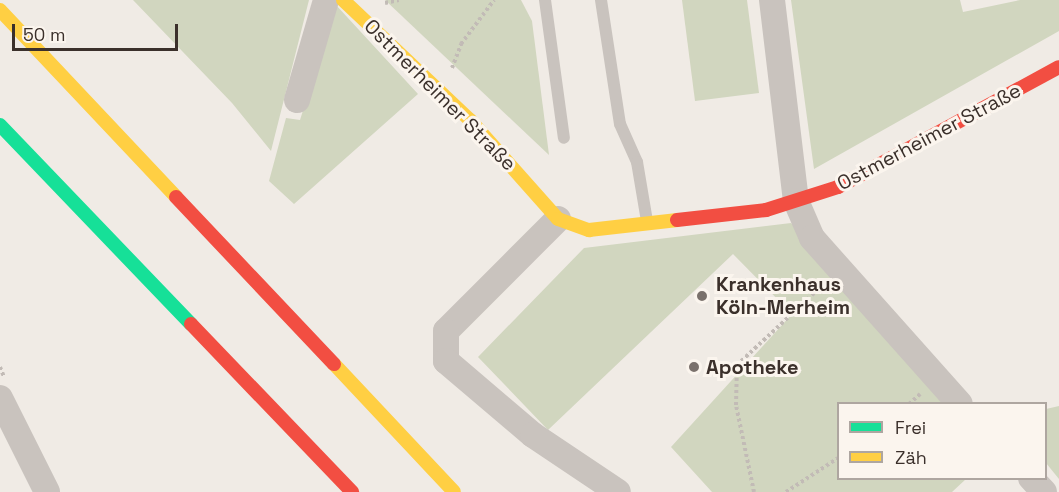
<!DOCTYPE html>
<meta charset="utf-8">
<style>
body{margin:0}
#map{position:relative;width:1059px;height:492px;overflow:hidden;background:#f0ebe5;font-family:"Space Grotesk",sans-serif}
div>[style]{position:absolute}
.green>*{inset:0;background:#d1d6bf}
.path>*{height:4px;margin-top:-2px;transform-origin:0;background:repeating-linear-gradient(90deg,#c2bbb6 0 3px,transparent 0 6px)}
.lane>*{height:12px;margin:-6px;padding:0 6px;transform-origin:6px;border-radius:6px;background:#c9c3be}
.street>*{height:26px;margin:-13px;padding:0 13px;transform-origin:13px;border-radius:13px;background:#c9c3be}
.fast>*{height:14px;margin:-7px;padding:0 7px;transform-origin:7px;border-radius:7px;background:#16e098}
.slow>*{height:14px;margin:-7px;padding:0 7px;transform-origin:7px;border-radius:7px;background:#ffcf43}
.jam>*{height:14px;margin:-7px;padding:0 7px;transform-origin:7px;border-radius:7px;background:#f24e42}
.dots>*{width:16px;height:16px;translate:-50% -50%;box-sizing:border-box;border:3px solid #fbf5ee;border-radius:50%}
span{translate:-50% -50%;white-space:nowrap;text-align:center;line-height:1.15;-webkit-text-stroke:6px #fbf5ee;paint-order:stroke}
.street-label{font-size:20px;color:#3b302b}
.poi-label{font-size:20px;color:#3b302b;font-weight:700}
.left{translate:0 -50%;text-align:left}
.legend{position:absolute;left:837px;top:402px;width:210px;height:78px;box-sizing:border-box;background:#fbf5ee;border:2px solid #aea6a0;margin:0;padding:8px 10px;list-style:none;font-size:18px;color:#3b302b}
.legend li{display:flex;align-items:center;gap:12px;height:30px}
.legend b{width:30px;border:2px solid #aea6a0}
.scale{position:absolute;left:12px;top:24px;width:166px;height:27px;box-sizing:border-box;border:3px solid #3b302b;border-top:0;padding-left:8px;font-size:18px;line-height:21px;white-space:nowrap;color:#3b302b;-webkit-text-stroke:4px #fbf5ee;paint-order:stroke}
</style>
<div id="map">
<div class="green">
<div style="clip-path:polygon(133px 0,309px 0,271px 151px,232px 103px)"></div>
<div style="clip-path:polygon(385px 0,521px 0,532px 21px,549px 155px)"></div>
<div style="clip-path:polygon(682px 0,747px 0,759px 93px,695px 101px)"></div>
<div style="clip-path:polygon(791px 0,960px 0,963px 12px,1020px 0,1059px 0,1059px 31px,814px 169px)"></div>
<div style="clip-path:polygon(336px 5px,418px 94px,294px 204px,269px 181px,286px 118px,300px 120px)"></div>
<div style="clip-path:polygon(791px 223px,949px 403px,838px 404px,838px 478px,966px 479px,952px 492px,712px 492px,671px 447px,792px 314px,733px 254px,548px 430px,478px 357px,584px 248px)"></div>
<div style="clip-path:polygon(1059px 406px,1059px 479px,1046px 463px,1046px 409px)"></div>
</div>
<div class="path">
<div style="left:385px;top:3px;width:14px;rotate:-12deg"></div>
<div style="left:452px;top:68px;width:26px;rotate:-69deg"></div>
<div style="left:461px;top:44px;width:55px;rotate:-53.1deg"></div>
<div style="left:0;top:367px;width:11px;rotate:68deg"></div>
<div style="left:909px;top:404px;width:15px;rotate:-42deg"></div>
<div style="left:754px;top:492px;width:89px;rotate:-101.7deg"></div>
<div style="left:736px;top:405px;width:40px;rotate:-88.6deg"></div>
<div style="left:737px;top:365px;width:119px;rotate:-43deg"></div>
<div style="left:786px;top:492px;width:62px;rotate:-33.2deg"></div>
</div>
<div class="lane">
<div style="left:545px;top:0;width:139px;rotate:82.2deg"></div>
<div style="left:601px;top:0;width:125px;rotate:81.3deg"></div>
<div style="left:620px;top:124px;width:42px;rotate:65.9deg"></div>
<div style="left:637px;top:162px;width:60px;rotate:80.4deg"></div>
</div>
<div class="street">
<div style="left:772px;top:0;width:202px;rotate:83.2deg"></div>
<div style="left:796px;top:201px;width:40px;rotate:66.6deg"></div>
<div style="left:812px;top:238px;width:222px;rotate:48.3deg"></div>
<div style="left:297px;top:100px;width:104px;rotate:-73.8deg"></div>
<div style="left:558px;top:219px;width:158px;rotate:135deg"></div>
<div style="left:446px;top:331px;width:30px;rotate:90deg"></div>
<div style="left:446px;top:361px;width:114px;rotate:40.4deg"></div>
<div style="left:533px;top:435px;width:102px;rotate:33.8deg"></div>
<div style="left:0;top:398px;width:105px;rotate:63.4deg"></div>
<div style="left:1031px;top:478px;width:19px;rotate:47deg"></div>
</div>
<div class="fast">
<div style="left:0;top:125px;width:276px;rotate:46.2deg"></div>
</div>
<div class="slow">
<div style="left:343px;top:0;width:175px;rotate:43.4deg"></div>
<div style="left:470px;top:120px;width:132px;rotate:48.4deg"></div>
<div style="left:558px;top:219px;width:33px;rotate:20deg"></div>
<div style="left:589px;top:230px;width:89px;rotate:-6.5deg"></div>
<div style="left:0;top:10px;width:257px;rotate:46.7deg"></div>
<div style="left:334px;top:364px;width:175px;rotate:46.8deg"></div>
</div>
<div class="jam">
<div style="left:176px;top:197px;width:230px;rotate:46.6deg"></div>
<div style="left:677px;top:220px;width:90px;rotate:-6.4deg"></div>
<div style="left:766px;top:210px;width:76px;rotate:-17.7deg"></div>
<div style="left:838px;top:187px;width:251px;rotate:-28.5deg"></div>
<div style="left:191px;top:324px;width:233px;rotate:46.2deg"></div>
</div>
<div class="dots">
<div style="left:702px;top:296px;background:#7a716c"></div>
<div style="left:694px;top:367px;background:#7a716c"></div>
</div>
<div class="street-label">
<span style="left:440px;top:95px;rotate:45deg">Ostmerheimer Straße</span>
<span style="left:929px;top:137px;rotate:-28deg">Ostmerheimer Straße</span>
</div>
<div class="poi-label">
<span class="left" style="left:716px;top:296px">Krankenhaus<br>Köln-Merheim</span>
<span class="left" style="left:706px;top:367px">Apotheke</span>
</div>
<ul class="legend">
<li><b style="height:8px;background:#16e098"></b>Frei</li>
<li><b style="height:8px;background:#ffcf43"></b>Zäh</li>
</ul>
<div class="scale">50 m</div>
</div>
